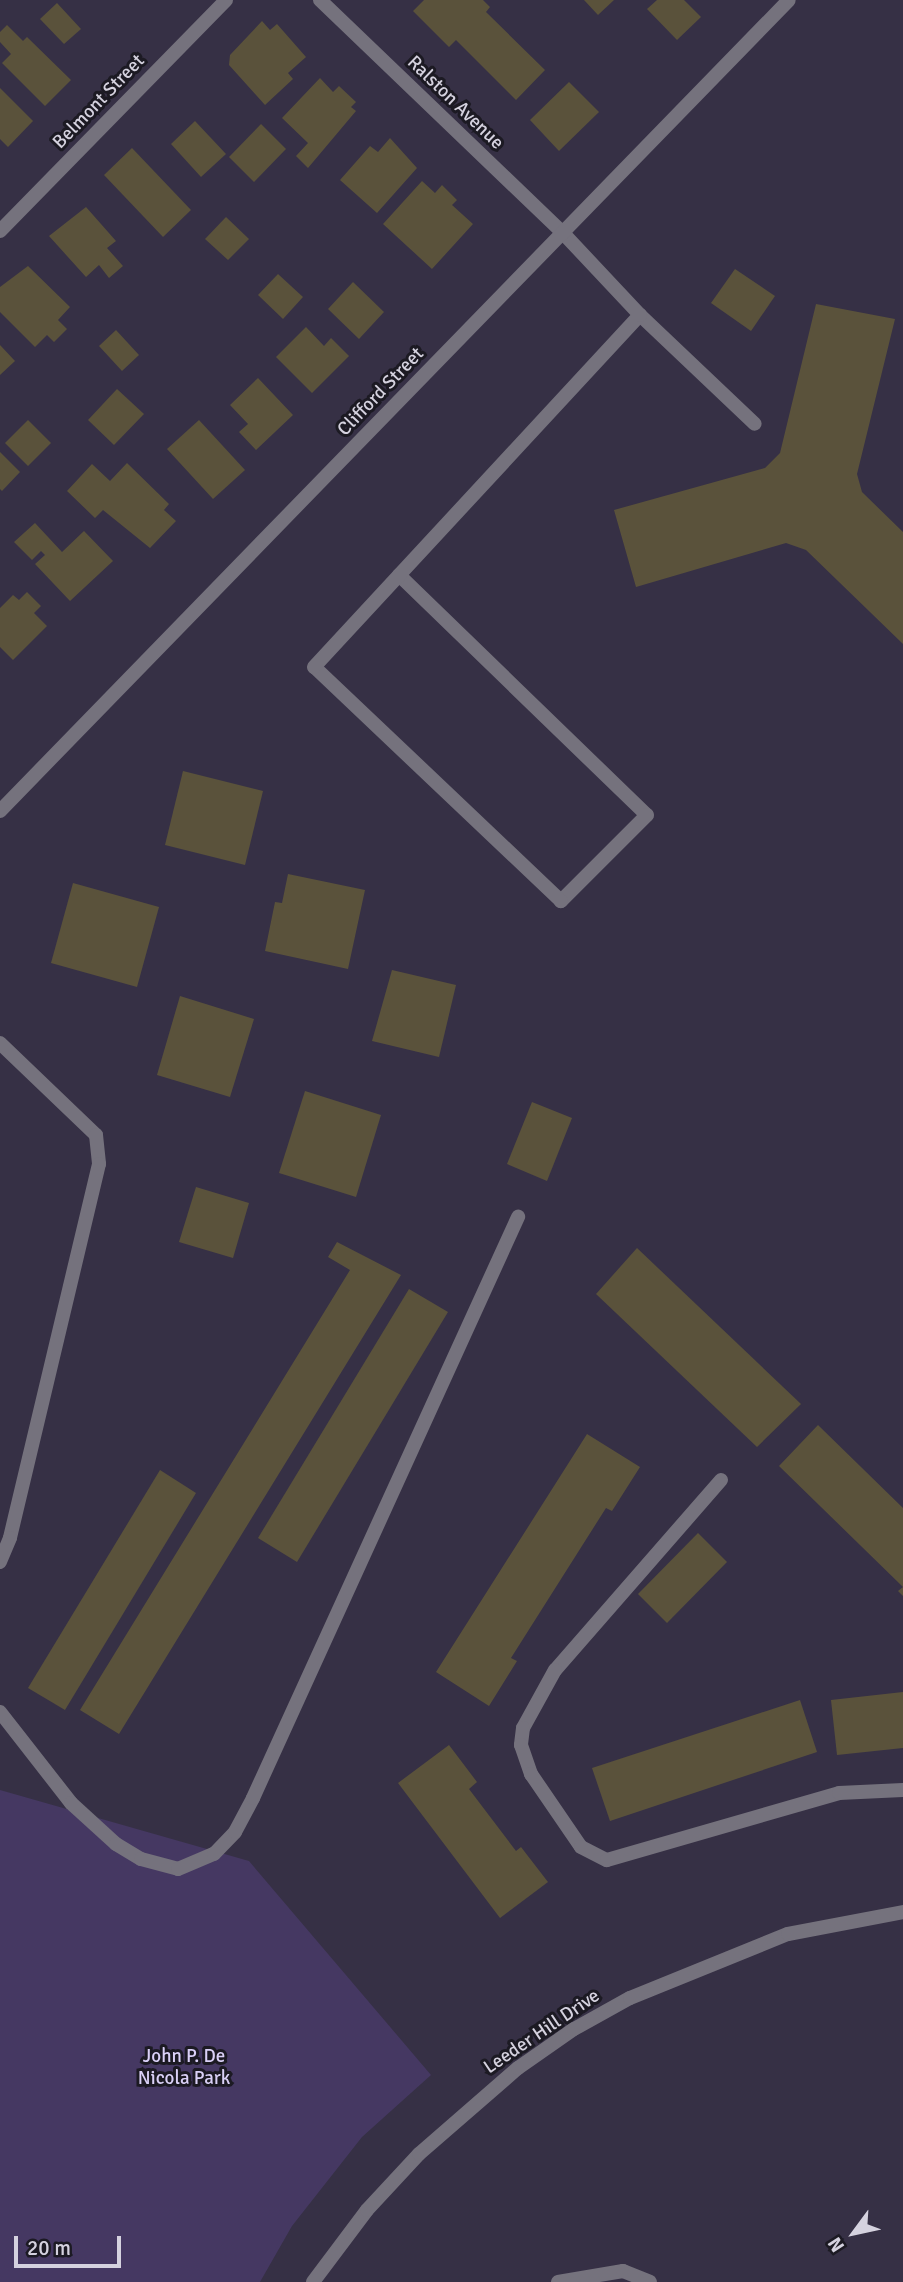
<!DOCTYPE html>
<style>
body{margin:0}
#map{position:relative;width:903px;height:2282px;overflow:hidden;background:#363045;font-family:Signika,sans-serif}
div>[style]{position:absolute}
.green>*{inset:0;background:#453862}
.building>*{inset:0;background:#5a523b}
.service>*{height:14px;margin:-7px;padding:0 7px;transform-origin:7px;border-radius:7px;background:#75727d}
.minor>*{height:14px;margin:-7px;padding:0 7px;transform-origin:7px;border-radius:7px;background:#75727d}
.tertiary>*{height:14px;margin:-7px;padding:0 7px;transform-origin:7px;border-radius:7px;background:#75727d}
span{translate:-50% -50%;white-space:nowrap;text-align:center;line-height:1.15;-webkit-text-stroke:6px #1c1a23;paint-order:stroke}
.street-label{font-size:19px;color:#d5d2df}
.park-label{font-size:19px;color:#dad0f7}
.north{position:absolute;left:819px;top:2198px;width:70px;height:70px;-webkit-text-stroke:5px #1c1a23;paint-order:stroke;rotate:237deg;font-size:19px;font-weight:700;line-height:28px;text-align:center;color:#d5d2df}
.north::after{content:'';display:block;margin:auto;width:24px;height:32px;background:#d5d2df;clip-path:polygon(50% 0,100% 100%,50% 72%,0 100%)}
.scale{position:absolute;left:14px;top:2236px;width:107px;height:32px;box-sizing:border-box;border:4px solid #d5d2df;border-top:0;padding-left:9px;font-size:21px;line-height:24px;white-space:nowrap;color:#d5d2df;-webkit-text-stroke:5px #1c1a23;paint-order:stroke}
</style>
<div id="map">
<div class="green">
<div style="clip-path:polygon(0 1790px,249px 1861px,431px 2075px,362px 2137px,292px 2226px,260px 2282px,0 2282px)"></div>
</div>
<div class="building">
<div style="clip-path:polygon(424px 0,483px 0,490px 7px,486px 12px,545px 70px,516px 100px,456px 40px,449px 47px,413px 11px)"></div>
<div style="clip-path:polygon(584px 0,614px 0,598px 15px)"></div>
<div style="clip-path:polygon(657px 0,684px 0,701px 17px,677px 40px,647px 9px)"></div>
<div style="clip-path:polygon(57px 3px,81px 29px,64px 44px,40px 19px)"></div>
<div style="clip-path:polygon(262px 21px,270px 30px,277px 24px,306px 57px,288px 73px,293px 79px,265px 105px,229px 65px,230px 55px)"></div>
<div style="clip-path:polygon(7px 25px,23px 41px,27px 37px,71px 80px,45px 106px,2px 63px,11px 54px,0 42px,0 32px)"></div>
<div style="clip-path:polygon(320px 78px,333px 92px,339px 86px,356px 102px,351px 107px,356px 111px,308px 168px,296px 156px,308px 143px,282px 118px)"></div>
<div style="clip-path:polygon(569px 82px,599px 112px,559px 151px,530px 120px)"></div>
<div style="clip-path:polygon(0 88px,33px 121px,8px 147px,0 139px)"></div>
<div style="clip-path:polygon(195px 121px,226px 154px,201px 177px,171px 144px)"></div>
<div style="clip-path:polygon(261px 124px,286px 149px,254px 182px,229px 157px)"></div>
<div style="clip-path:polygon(390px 138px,417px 168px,377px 213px,340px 180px,370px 146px,378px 152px)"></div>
<div style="clip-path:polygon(132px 148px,191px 210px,163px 237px,104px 175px)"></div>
<div style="clip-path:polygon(422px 181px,435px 193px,442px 185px,457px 200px,452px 205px,473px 224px,432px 269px,383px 224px)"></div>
<div style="clip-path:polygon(86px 207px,116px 241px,107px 248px,123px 266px,109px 278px,99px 265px,86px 277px,49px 236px)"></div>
<div style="clip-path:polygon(226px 217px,249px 239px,228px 260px,205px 239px)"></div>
<div style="clip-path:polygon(28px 266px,70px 307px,58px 320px,67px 329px,54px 342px,47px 335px,35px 347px,0 312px,0 287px)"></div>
<div style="clip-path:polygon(735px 269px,775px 296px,751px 331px,711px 303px)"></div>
<div style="clip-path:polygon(278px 274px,303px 297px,283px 319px,258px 295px)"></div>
<div style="clip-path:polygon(353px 282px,384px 312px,359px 339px,328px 309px)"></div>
<div style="clip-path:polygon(816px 304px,895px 319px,857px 474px,862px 492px,903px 532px,903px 644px,806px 550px,786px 543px,636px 587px,614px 510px,765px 468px,780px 453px)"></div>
<div style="clip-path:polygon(306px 327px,324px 346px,331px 338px,349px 356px,312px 393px,276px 357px)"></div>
<div style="clip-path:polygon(116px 330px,139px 355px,122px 371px,99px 346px)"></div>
<div style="clip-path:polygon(0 345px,15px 361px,0 375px)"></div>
<div style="clip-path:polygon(258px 378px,293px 415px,256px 450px,239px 432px,248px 424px,230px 405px)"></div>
<div style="clip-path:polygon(117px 389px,144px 414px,114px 445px,88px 420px)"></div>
<div style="clip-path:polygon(28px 420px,51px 443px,28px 466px,5px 443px)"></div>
<div style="clip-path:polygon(199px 420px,245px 470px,213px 499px,167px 449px)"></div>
<div style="clip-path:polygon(0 452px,20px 472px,2px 491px,0 489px)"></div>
<div style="clip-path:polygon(127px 463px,169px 504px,164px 510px,176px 521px,150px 548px,103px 510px,95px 518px,67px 491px,92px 464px,110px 481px)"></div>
<div style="clip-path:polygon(35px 523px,62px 552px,84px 531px,113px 561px,70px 601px,35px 564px,45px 555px,41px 551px,32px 560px,14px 542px)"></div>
<div style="clip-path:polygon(27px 592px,41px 606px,34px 613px,47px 626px,13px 660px,0 647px,0 608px,13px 595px,19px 600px)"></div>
<div style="clip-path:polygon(183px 771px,263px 791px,245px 865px,165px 845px)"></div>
<div style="clip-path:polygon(288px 874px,365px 890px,348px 969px,265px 951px,275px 902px,282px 903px)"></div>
<div style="clip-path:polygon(73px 883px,159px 907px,137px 987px,51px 963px)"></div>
<div style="clip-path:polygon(392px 970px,456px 985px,439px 1057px,372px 1041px)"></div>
<div style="clip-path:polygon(180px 996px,254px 1019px,230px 1097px,157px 1075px)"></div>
<div style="clip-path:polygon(305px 1091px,381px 1115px,356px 1197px,279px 1173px)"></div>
<div style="clip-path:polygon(532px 1102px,572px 1118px,547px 1181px,507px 1164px)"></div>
<div style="clip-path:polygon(196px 1187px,249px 1203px,233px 1258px,179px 1242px)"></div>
<div style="clip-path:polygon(337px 1242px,401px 1275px,119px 1734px,80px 1710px,350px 1270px,328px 1257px)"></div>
<div style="clip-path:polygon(637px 1248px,801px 1404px,757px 1447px,596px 1294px)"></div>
<div style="clip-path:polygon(409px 1289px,448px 1312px,297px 1562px,258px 1538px)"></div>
<div style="clip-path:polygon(818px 1425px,903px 1508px,903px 1596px,898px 1591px,903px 1587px,779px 1466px)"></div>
<div style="clip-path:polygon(587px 1434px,640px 1467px,612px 1511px,606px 1508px,511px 1658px,517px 1661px,489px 1706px,436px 1672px)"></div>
<div style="clip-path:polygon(160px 1470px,196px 1493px,65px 1710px,28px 1688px)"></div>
<div style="clip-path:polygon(698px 1533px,727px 1562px,667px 1623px,638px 1594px)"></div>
<div style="clip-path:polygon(903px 1692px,903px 1748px,837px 1755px,831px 1700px)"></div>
<div style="clip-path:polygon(800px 1700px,817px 1752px,610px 1821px,592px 1768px)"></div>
<div style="clip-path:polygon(449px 1745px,477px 1782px,469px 1789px,516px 1851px,521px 1847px,548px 1882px,500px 1918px,398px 1783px)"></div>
</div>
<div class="service">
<div style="left:640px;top:315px;width:158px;rotate:43.5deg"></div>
<div style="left:399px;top:575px;width:345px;rotate:44.1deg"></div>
<div style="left:647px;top:815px;width:122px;rotate:135deg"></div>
<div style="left:561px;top:901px;width:340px;rotate:-136.5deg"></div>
<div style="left:314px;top:667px;width:480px;rotate:-47.2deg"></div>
<div style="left:640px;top:315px;width:112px;rotate:-133.2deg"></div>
<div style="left:0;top:1043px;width:133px;rotate:43.8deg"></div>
<div style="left:96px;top:1135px;width:29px;rotate:84deg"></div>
<div style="left:99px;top:1164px;width:384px;rotate:103.4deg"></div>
<div style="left:10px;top:1538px;width:26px;rotate:113deg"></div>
<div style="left:721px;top:1480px;width:252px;rotate:131.1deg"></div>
<div style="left:555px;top:1670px;width:66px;rotate:118.9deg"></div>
<div style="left:523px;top:1728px;width:17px;rotate:97deg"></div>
<div style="left:521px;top:1745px;width:31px;rotate:71deg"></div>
<div style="left:531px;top:1774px;width:88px;rotate:55.6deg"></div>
<div style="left:581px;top:1847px;width:29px;rotate:27deg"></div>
<div style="left:607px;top:1860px;width:241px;rotate:-16.1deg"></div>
<div style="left:839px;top:1793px;width:64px;rotate:-2.7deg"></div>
<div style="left:0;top:1712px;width:115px;rotate:52deg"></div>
<div style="left:71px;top:1803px;width:61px;rotate:42.3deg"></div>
<div style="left:116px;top:1844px;width:29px;rotate:31deg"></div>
<div style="left:141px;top:1859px;width:38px;rotate:15deg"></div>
<div style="left:178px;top:1869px;width:39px;rotate:-23deg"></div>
<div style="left:214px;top:1854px;width:30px;rotate:-46deg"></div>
<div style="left:235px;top:1832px;width:38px;rotate:-62deg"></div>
<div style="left:253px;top:1798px;width:639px;rotate:-65.48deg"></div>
<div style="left:558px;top:2282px;width:66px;rotate:-9.6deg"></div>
<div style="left:623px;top:2271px;width:29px;rotate:22deg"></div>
</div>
<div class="minor">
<div style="left:320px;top:0;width:337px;rotate:43.8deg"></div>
<div style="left:0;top:231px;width:323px;rotate:-45.6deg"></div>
</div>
<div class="tertiary">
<div style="left:0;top:811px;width:1131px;rotate:-45.79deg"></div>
<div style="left:313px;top:2282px;width:90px;rotate:-53.1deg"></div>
<div style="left:367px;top:2210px;width:76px;rotate:-47.1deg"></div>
<div style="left:419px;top:2154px;width:131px;rotate:-41deg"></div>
<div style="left:518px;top:2068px;width:68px;rotate:-34.9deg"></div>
<div style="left:574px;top:2029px;width:64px;rotate:-29deg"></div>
<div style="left:630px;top:1998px;width:170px;rotate:-22.1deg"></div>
<div style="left:788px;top:1934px;width:117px;rotate:-10.8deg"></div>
</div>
<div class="street-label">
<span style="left:99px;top:102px;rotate:-46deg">Belmont Street</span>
<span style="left:455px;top:103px;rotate:44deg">Ralston Avenue</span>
<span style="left:381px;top:392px;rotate:-46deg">Clifford Street</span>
<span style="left:542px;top:2032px;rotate:-34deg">Leeder Hill Drive</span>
</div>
<div class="park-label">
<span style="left:184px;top:2068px">John P. De<br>Nicola Park</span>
</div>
<div class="north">N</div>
<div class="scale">20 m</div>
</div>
